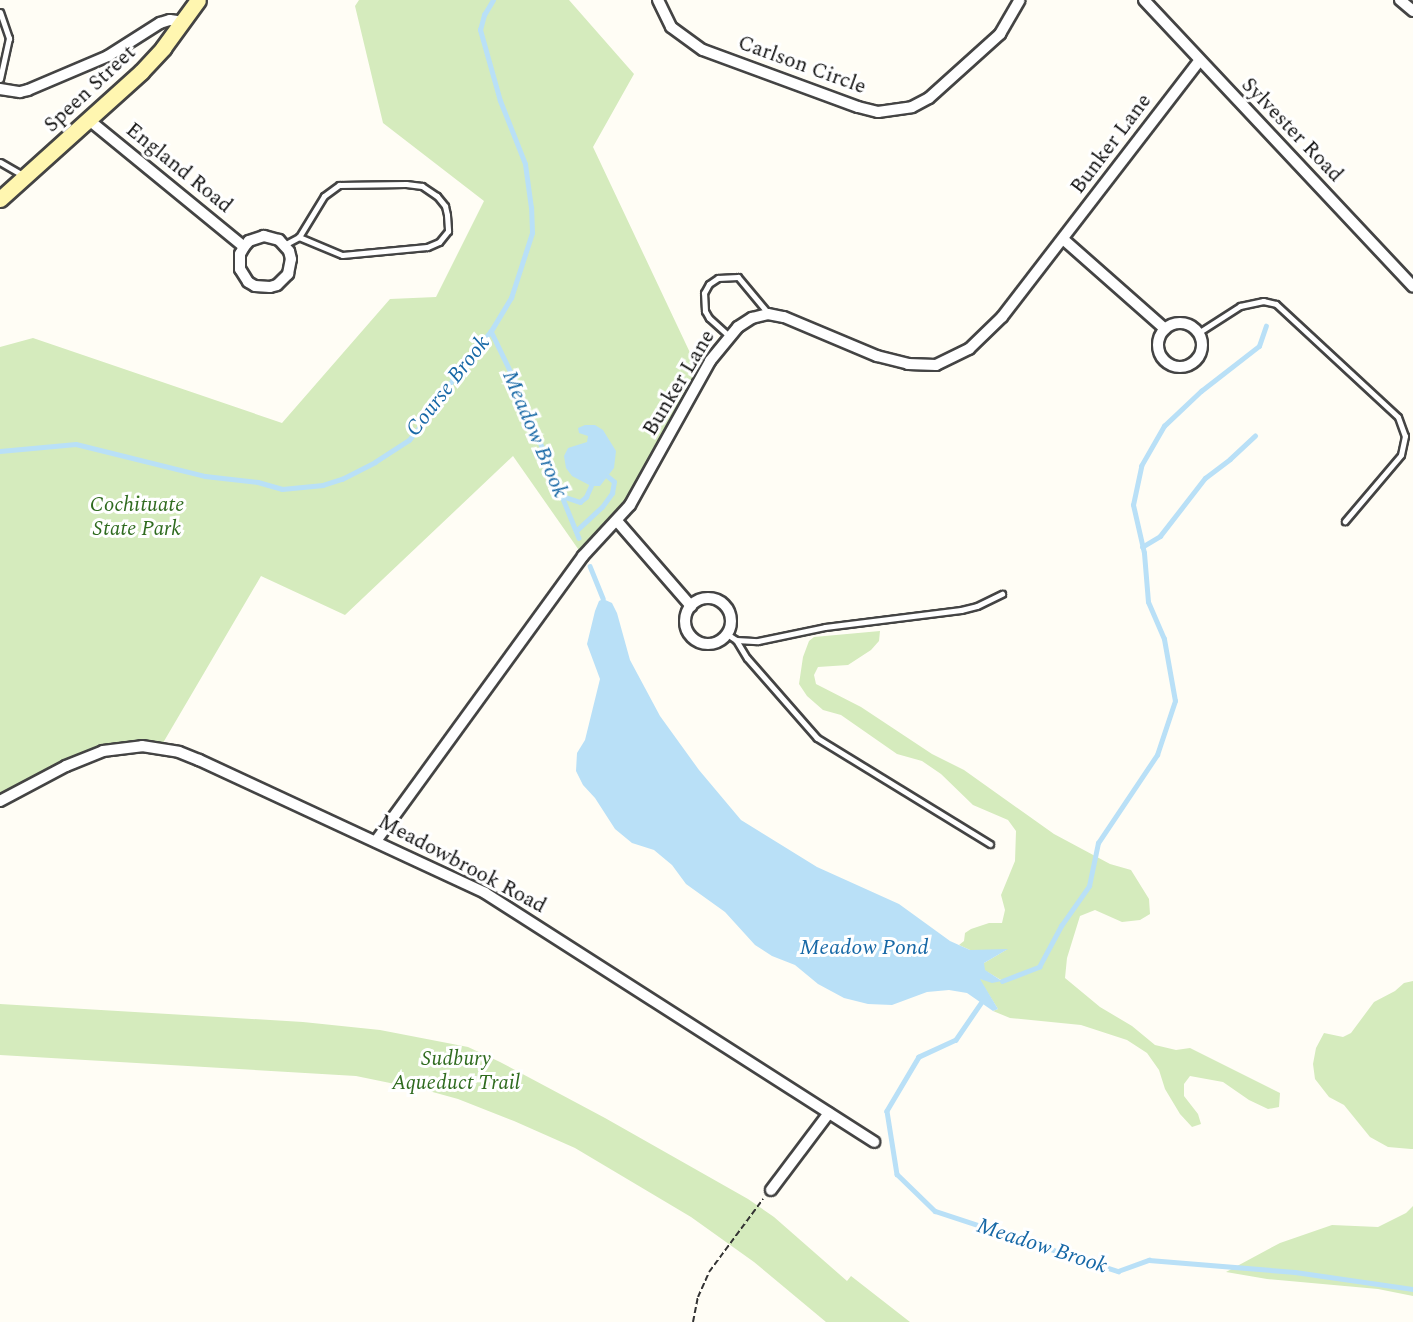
<!DOCTYPE html>
<style>
body{margin:0}
#map{position:relative;width:1413px;height:1322px;overflow:hidden;background:#fffdf5;font-family:Spectral,serif}
div>[style]{position:absolute}
.green>*{inset:0;background:#d5ebbd}
.water>*{inset:0;background:#b9e0f7}
.stream>*{height:4.5px;margin:-2.25px;padding:0 2.25px;transform-origin:2.25px;border-radius:2.25px;background:#b9e0f7}
.path>*{height:2px;margin-top:-1px;transform-origin:0;background:repeating-linear-gradient(90deg,#333 0 6px,transparent 0 9px)}
.roads{filter:drop-shadow(2px 0 #444) drop-shadow(-2px 0 #444) drop-shadow(0 2px #444) drop-shadow(0 -2px #444)}
.lane>*{height:5px;margin:-2.5px;padding:0 2.5px;transform-origin:2.5px;border-radius:2.5px;background:#fff}
.street>*{height:10px;margin:-5px;padding:0 5px;transform-origin:5px;border-radius:5px;background:#fff}
.street>.ring{margin:-5px;padding:0;box-sizing:content-box;background:none;border:10px solid #fff;border-radius:50%}
.secondary>*{height:15px;margin:-7.5px;padding:0 7.5px;transform-origin:7.5px;border-radius:7.5px;background:#fff6b0}
span{translate:-50% -50%;white-space:nowrap;text-align:center;line-height:1.15;-webkit-text-stroke:6px #fff;paint-order:stroke}
.street-label{font-size:21px;color:#111}
.park-label{font-size:21px;color:#2f6b1f;font-style:italic}
.water-label{font-size:22px;color:#1768a6;font-style:italic}
</style>
<div id="map">
<div class="green">
<div style="clip-path:polygon(359px 0,569px 0,634px 74px,593px 147px,701px 376px,641px 488px,583px 556px,513px 456px,345px 615px,261px 576px,160px 748px,103px 751px,0 801px,0 347px,33px 338px,282px 423px,390px 299px,436px 297px,484px 201px,383px 123px,355px 6px)"></div>
<div style="clip-path:polygon(880px 631px,879px 641px,871px 650px,848px 665px,818px 667px,814px 675px,816px 684px,861px 707px,932px 754px,964px 770px,1054px 834px,1110px 864px,1131px 870px,1149px 899px,1150px 914px,1140px 920px,1122px 922px,1095px 910px,1080px 916px,1067px 958px,1065px 978px,1100px 1007px,1132px 1026px,1155px 1045px,1176px 1050px,1190px 1048px,1280px 1093px,1279px 1107px,1268px 1109px,1249px 1100px,1223px 1082px,1190px 1076px,1184px 1084px,1184px 1096px,1198px 1114px,1201px 1124px,1192px 1127px,1180px 1114px,1165px 1089px,1159px 1070px,1147px 1053px,1127px 1040px,1081px 1025px,1010px 1018px,993px 1011px,998px 1009px,979px 979px,1001px 980px,984px 970px,984px 963px,1006px 950px,970px 950px,959px 945px,964px 941px,965px 933px,971px 929px,989px 923px,1002px 923px,1005px 910px,1001px 895px,1015px 861px,1016px 831px,1008px 820px,973px 805px,941px 774px,922px 761px,897px 754px,841px 715px,823px 710px,807px 696px,799px 684px,803px 657px,809px 641px,814px 637px)"></div>
<div style="clip-path:polygon(1413px 981px,1413px 1149px,1411px 1149px,1388px 1147px,1370px 1137px,1344px 1105px,1329px 1097px,1315px 1079px,1313px 1064px,1316px 1048px,1324px 1033px,1343px 1037px,1351px 1033px,1374px 1002px,1395px 991px,1404px 983px)"></div>
<div style="clip-path:polygon(0 1004px,303px 1022px,380px 1030px,468px 1047px,500px 1062px,605px 1118px,748px 1199px,774px 1217px,847px 1281px,851px 1276px,910px 1322px,826px 1322px,754px 1262px,691px 1217px,575px 1148px,514px 1121px,458px 1099px,429px 1091px,356px 1076px,0 1055px)"></div>
<div style="clip-path:polygon(1413px 1206px,1413px 1296px,1378px 1289px,1267px 1279px,1226px 1272px,1280px 1243px,1332px 1225px,1378px 1227px,1406px 1213px)"></div>
</div>
<div class="water">
<div style="clip-path:polygon(585px 425px,595px 425px,603px 430px,616px 451px,614px 468px,600px 486px,591px 486px,572px 476px,566px 468px,564px 456px,568px 448px,587px 442px,588px 436px,579px 433px,578px 428px)"></div>
<div style="clip-path:polygon(603px 599px,612px 603px,617px 613px,630px 660px,660px 716px,699px 770px,741px 820px,817px 867px,899px 904px,950px 941px,970px 950px,1008px 949px,984px 963px,985px 970px,1002px 981px,992px 983px,980px 979px,998px 1009px,993px 1011px,967px 993px,949px 990px,927px 992px,892px 1005px,868px 1004px,844px 998px,818px 984px,795px 965px,772px 956px,755px 945px,725px 912px,686px 884px,672px 865px,654px 850px,632px 843px,615px 829px,595px 798px,583px 785px,576px 771px,577px 753px,585px 740px,600px 679px,587px 644px,595px 611px,599px 601px)"></div>
</div>
<div class="stream">
<div style="left:491px;top:331px;width:58px;rotate:64.3deg"></div>
<div style="left:516px;top:383px;width:167px;rotate:67.9deg"></div>
<div style="left:0;top:451px;width:76px;rotate:-5.3deg"></div>
<div style="left:76px;top:444px;width:133px;rotate:13.9deg"></div>
<div style="left:205px;top:476px;width:53px;rotate:6.5deg"></div>
<div style="left:258px;top:482px;width:25px;rotate:16deg"></div>
<div style="left:282px;top:489px;width:41px;rotate:-5.6deg"></div>
<div style="left:323px;top:485px;width:20px;rotate:-18deg"></div>
<div style="left:342px;top:479px;width:37px;rotate:-27deg"></div>
<div style="left:375px;top:462px;width:40px;rotate:-32.9deg"></div>
<div style="left:409px;top:440px;width:48px;rotate:-51deg"></div>
<div style="left:439px;top:403px;width:38px;rotate:-60deg"></div>
<div style="left:458px;top:370px;width:51px;rotate:-49.8deg"></div>
<div style="left:491px;top:331px;width:39px;rotate:-59deg"></div>
<div style="left:511px;top:298px;width:68px;rotate:-72.1deg"></div>
<div style="left:532px;top:233px;width:25px;rotate:-92deg"></div>
<div style="left:531px;top:208px;width:44px;rotate:-97.8deg"></div>
<div style="left:525px;top:164px;width:68px;rotate:-111.6deg"></div>
<div style="left:500px;top:101px;width:74px;rotate:-105.7deg"></div>
<div style="left:480px;top:30px;width:16px;rotate:-75deg"></div>
<div style="left:484px;top:15px;width:17px;rotate:-59deg"></div>
<div style="left:562px;top:496px;width:19px;rotate:18deg"></div>
<div style="left:580px;top:502px;width:8px;rotate:-40deg"></div>
<div style="left:586px;top:497px;width:12px;rotate:-66deg"></div>
<div style="left:576px;top:531px;width:35px;rotate:-43deg"></div>
<div style="left:602px;top:507px;width:17px;rotate:-54deg"></div>
<div style="left:612px;top:493px;width:11px;rotate:-80deg"></div>
<div style="left:614px;top:482px;width:8px;rotate:-140deg"></div>
<div style="left:1142px;top:547px;width:21px;rotate:-31deg"></div>
<div style="left:1160px;top:536px;width:73px;rotate:-52.2deg"></div>
<div style="left:1205px;top:478px;width:31px;rotate:-37deg"></div>
<div style="left:1230px;top:459px;width:34px;rotate:-43deg"></div>
<div style="left:590px;top:566px;width:35px;rotate:68deg"></div>
<div style="left:1002px;top:981px;width:40px;rotate:-21deg"></div>
<div style="left:1039px;top:967px;width:47px;rotate:-61.8deg"></div>
<div style="left:1061px;top:926px;width:49px;rotate:-55deg"></div>
<div style="left:1089px;top:886px;width:44px;rotate:-78.2deg"></div>
<div style="left:1098px;top:843px;width:106px;rotate:-56.2deg"></div>
<div style="left:1157px;top:755px;width:57px;rotate:-71.6deg"></div>
<div style="left:1175px;top:701px;width:63px;rotate:-100.1deg"></div>
<div style="left:1164px;top:639px;width:40px;rotate:-113.4deg"></div>
<div style="left:1148px;top:602px;width:49px;rotate:-94.7deg"></div>
<div style="left:1144px;top:553px;width:49px;rotate:-102.9deg"></div>
<div style="left:1133px;top:505px;width:40px;rotate:-78deg"></div>
<div style="left:1141px;top:466px;width:46px;rotate:-60.1deg"></div>
<div style="left:1164px;top:426px;width:51px;rotate:-43.4deg"></div>
<div style="left:1201px;top:391px;width:73px;rotate:-37.8deg"></div>
<div style="left:1259px;top:346px;width:21px;rotate:-71deg"></div>
<div style="left:982px;top:1002px;width:46px;rotate:124.4deg"></div>
<div style="left:956px;top:1040px;width:41px;rotate:155.3deg"></div>
<div style="left:919px;top:1057px;width:63px;rotate:120.7deg"></div>
<div style="left:887px;top:1111px;width:64px;rotate:81deg"></div>
<div style="left:897px;top:1174px;width:53px;rotate:44.2deg"></div>
<div style="left:935px;top:1211px;width:193px;rotate:18.2deg"></div>
<div style="left:1118px;top:1271px;width:33px;rotate:-20deg"></div>
<div style="left:1149px;top:1260px;width:146px;rotate:4.7deg"></div>
<div style="left:1295px;top:1272px;width:119px;rotate:8.2deg"></div>
</div>
<div class="path">
<div style="left:693px;top:1322px;width:25px;rotate:-79deg"></div>
<div style="left:698px;top:1297px;width:27px;rotate:-66deg"></div>
<div style="left:709px;top:1272px;width:91px;rotate:-53.5deg"></div>
</div>
<div class="roads">
<div class="lane">
<div style="left:0;top:12px;width:28px;rotate:71deg"></div>
<div style="left:9px;top:38px;width:42px;rotate:102.4deg"></div>
<div style="left:0;top:162px;width:28px;rotate:30deg"></div>
<div style="left:284px;top:245px;width:17px;rotate:-28deg"></div>
<div style="left:299px;top:237px;width:48px;rotate:-58.6deg"></div>
<div style="left:324px;top:196px;width:19px;rotate:-36deg"></div>
<div style="left:339px;top:185px;width:67px;rotate:-0.9deg"></div>
<div style="left:406px;top:184px;width:16px;rotate:7deg"></div>
<div style="left:422px;top:186px;width:18px;rotate:34deg"></div>
<div style="left:437px;top:196px;width:13px;rotate:51deg"></div>
<div style="left:445px;top:206px;width:9px;rotate:77deg"></div>
<div style="left:447px;top:215px;width:16px;rotate:86deg"></div>
<div style="left:448px;top:231px;width:14px;rotate:129deg"></div>
<div style="left:439px;top:242px;width:13px;rotate:157deg"></div>
<div style="left:427px;top:247px;width:85px;rotate:174.6deg"></div>
<div style="left:342px;top:255px;width:47px;rotate:-157.3deg"></div>
<div style="left:1198px;top:333px;width:50px;rotate:-32.7deg"></div>
<div style="left:1240px;top:306px;width:24px;rotate:-12deg"></div>
<div style="left:1263px;top:301px;width:13px;rotate:13deg"></div>
<div style="left:1276px;top:304px;width:166px;rotate:42.8deg"></div>
<div style="left:1398px;top:417px;width:20px;rotate:70deg"></div>
<div style="left:1405px;top:436px;width:19px;rotate:102deg"></div>
<div style="left:1401px;top:455px;width:87px;rotate:130.3deg"></div>
<div style="left:729px;top:336px;width:27px;rotate:-138deg"></div>
<div style="left:709px;top:318px;width:8px;rotate:-120deg"></div>
<div style="left:705px;top:311px;width:18px;rotate:-93deg"></div>
<div style="left:704px;top:293px;width:10px;rotate:-61deg"></div>
<div style="left:709px;top:284px;width:11px;rotate:-34deg"></div>
<div style="left:718px;top:278px;width:20px;rotate:-3deg"></div>
<div style="left:738px;top:277px;width:47px;rotate:50.2deg"></div>
<div style="left:727px;top:634px;width:11px;rotate:34deg"></div>
<div style="left:736px;top:640px;width:21px;rotate:59deg"></div>
<div style="left:747px;top:658px;width:106px;rotate:48.8deg"></div>
<div style="left:817px;top:738px;width:203px;rotate:31.5deg"></div>
<div style="left:736px;top:640px;width:22px;rotate:3deg"></div>
<div style="left:758px;top:641px;width:68px;rotate:-11.8deg"></div>
<div style="left:825px;top:627px;width:137px;rotate:-7.1deg"></div>
<div style="left:961px;top:610px;width:16px;rotate:-14deg"></div>
<div style="left:977px;top:606px;width:28px;rotate:-26deg"></div>
</div>
<div class="street">
<div style="left:658px;top:0;width:30px;rotate:64deg"></div>
<div style="left:671px;top:27px;width:39px;rotate:36deg"></div>
<div style="left:703px;top:50px;width:165px;rotate:20.2deg"></div>
<div style="left:858px;top:107px;width:21px;rotate:14deg"></div>
<div style="left:878px;top:112px;width:34px;rotate:-8deg"></div>
<div style="left:912px;top:107px;width:19px;rotate:-28deg"></div>
<div style="left:929px;top:98px;width:96px;rotate:-42deg"></div>
<div style="left:1000px;top:34px;width:39px;rotate:-60deg"></div>
<div style="left:1144px;top:0;width:393px;rotate:46.8deg"></div>
<div style="left:1400px;top:0;width:17px;rotate:40deg"></div>
<div style="left:0;top:89px;width:20px;rotate:9deg"></div>
<div style="left:20px;top:92px;width:8px;rotate:-14deg"></div>
<div style="left:28px;top:90px;width:87px;rotate:-23deg"></div>
<div style="left:108px;top:56px;width:62px;rotate:-32.4deg"></div>
<div style="left:160px;top:23px;width:10px;rotate:-17deg"></div>
<div style="left:170px;top:20px;width:14px;rotate:8deg"></div>
<div style="left:89px;top:120px;width:200px;rotate:39.3deg"></div>
<div style="left:244px;top:247px;width:8px;rotate:120deg"></div>
<div style="left:240px;top:254px;width:15px;rotate:90deg"></div>
<div style="left:240px;top:269px;width:15px;rotate:58deg"></div>
<div style="left:248px;top:282px;width:8px;rotate:30deg"></div>
<div style="left:255px;top:286px;width:15px;rotate:4deg"></div>
<div style="left:270px;top:287px;width:7px;rotate:-16deg"></div>
<div style="left:277px;top:285px;width:16px;rotate:-45deg"></div>
<div style="left:288px;top:274px;width:15px;rotate:-79deg"></div>
<div style="left:291px;top:259px;width:8px;rotate:-104deg"></div>
<div style="left:289px;top:251px;width:15px;rotate:-132deg"></div>
<div style="left:279px;top:240px;width:16px;rotate:-165deg"></div>
<div style="left:264px;top:236px;width:16px;rotate:162deg"></div>
<div style="left:249px;top:241px;width:8px;rotate:130deg"></div>
<div style="left:1063px;top:239px;width:136px;rotate:41.4deg"></div>
<div class="ring" style="left:1158px;top:323px;width:34px;height:34px"></div>
<div style="left:617px;top:521px;width:113px;rotate:49deg"></div>
<div class="ring" style="left:685px;top:598px;width:36px;height:36px"></div>
<div style="left:0;top:801px;width:75px;rotate:-27.9deg"></div>
<div style="left:66px;top:766px;width:40px;rotate:-22deg"></div>
<div style="left:103px;top:751px;width:39px;rotate:-7deg"></div>
<div style="left:142px;top:746px;width:37px;rotate:9deg"></div>
<div style="left:179px;top:752px;width:22px;rotate:22deg"></div>
<div style="left:199px;top:760px;width:315px;rotate:24.9deg"></div>
<div style="left:485px;top:893px;width:462px;rotate:32.6deg"></div>
<div style="left:376px;top:841px;width:352px;rotate:-54deg"></div>
<div style="left:583px;top:556px;width:69px;rotate:-47.3deg"></div>
<div style="left:630px;top:505px;width:165px;rotate:-60.9deg"></div>
<div style="left:710px;top:361px;width:44px;rotate:-50.5deg"></div>
<div style="left:738px;top:327px;width:17px;rotate:-33deg"></div>
<div style="left:752px;top:318px;width:16px;rotate:-14deg"></div>
<div style="left:768px;top:314px;width:16px;rotate:11deg"></div>
<div style="left:784px;top:317px;width:101px;rotate:22.8deg"></div>
<div style="left:877px;top:356px;width:32px;rotate:14deg"></div>
<div style="left:908px;top:364px;width:28px;rotate:2deg"></div>
<div style="left:936px;top:365px;width:37px;rotate:-26deg"></div>
<div style="left:969px;top:349px;width:46px;rotate:-44.1deg"></div>
<div style="left:1002px;top:317px;width:323px;rotate:-52.4deg"></div>
<div style="left:771px;top:1190px;width:96px;rotate:-53deg"></div>
</div>
<div class="secondary">
<div style="left:0;top:199px;width:190px;rotate:-42deg"></div>
<div style="left:141px;top:72px;width:33px;rotate:-47deg"></div>
<div style="left:163px;top:48px;width:59px;rotate:-53.9deg"></div>
</div>
</div>
<div class="street-label">
<span style="left:802px;top:65px;rotate:20deg">Carlson Circle</span>
<span style="left:90px;top:89px;rotate:-43deg">Speen Street</span>
<span style="left:1292px;top:130px;rotate:46deg">Sylvester Road</span>
<span style="left:1111px;top:144px;rotate:-53deg">Bunker Lane</span>
<span style="left:179px;top:168px;rotate:39deg">England Road</span>
<span style="left:679px;top:383px;rotate:-59deg">Bunker Lane</span>
<span style="left:462px;top:864px;rotate:28deg">Meadowbrook Road</span>
</div>
<div class="park-label">
<span style="left:137px;top:517px">Cochituate<br>State Park</span>
<span style="left:456px;top:1071px">Sudbury<br>Aqueduct Trail</span>
</div>
<div class="water-label">
<span style="left:448px;top:386px;rotate:-52deg">Course Brook</span>
<span style="left:535px;top:434px;rotate:67deg">Meadow Brook</span>
<span style="left:864px;top:948px">Meadow Pond</span>
<span style="left:1042px;top:1246px;rotate:18deg">Meadow Brook</span>
</div>
</div>
